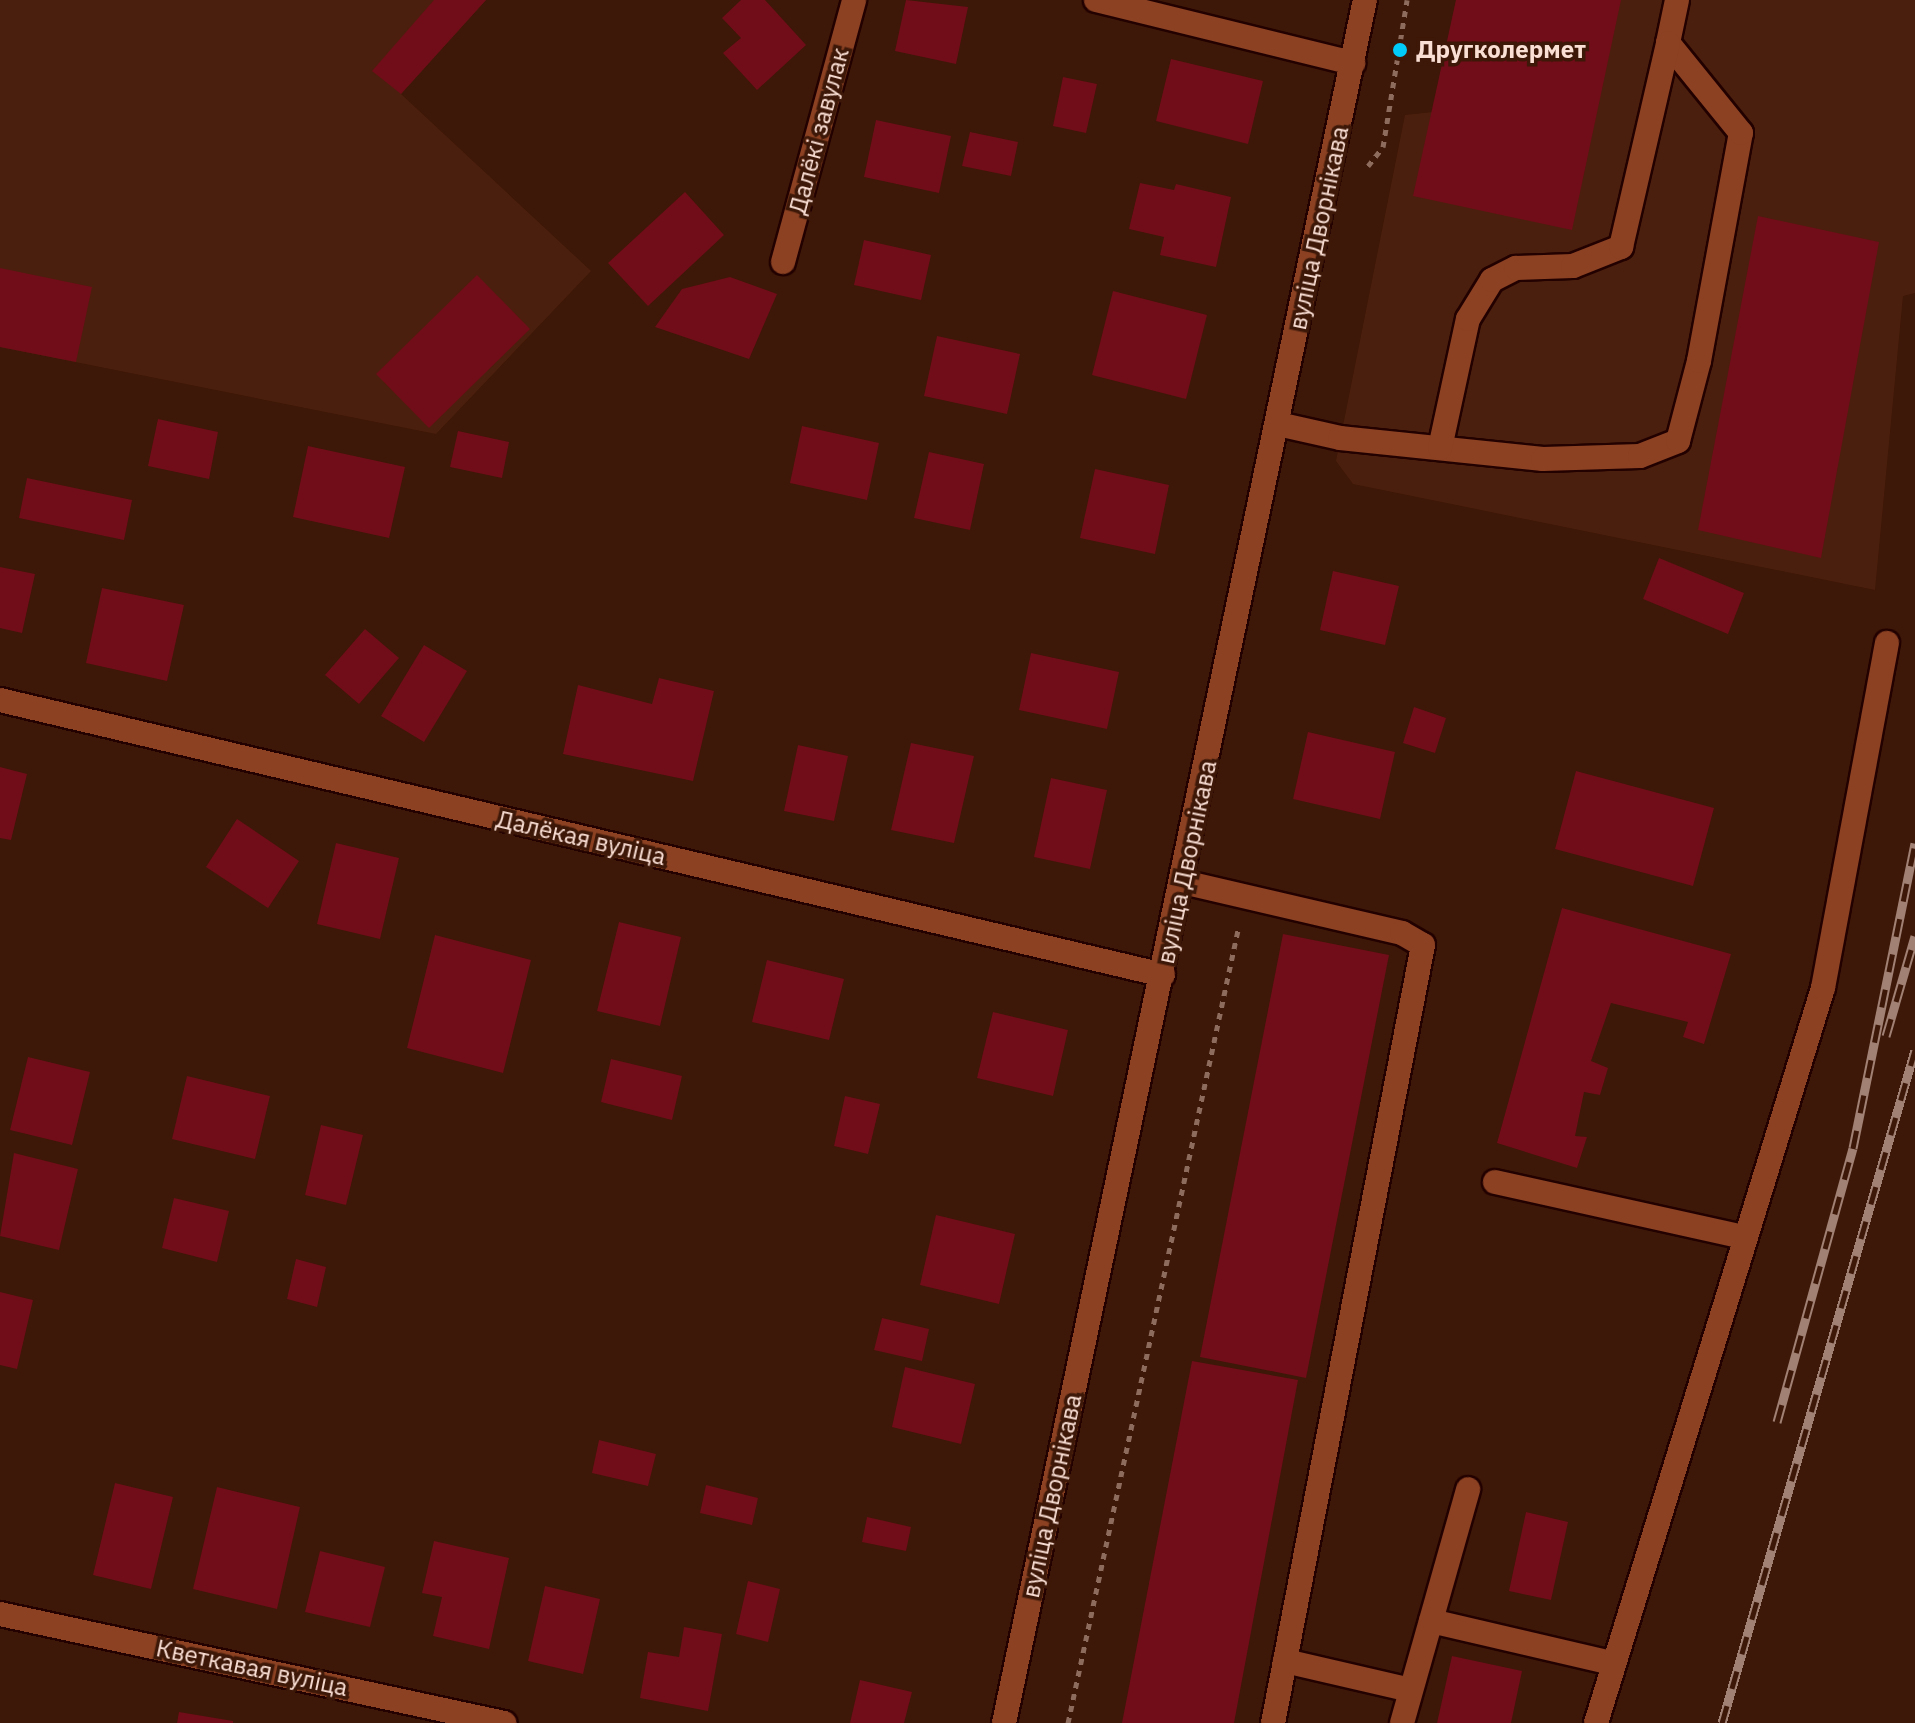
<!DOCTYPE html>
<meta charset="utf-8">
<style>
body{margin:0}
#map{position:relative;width:1915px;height:1723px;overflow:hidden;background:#3d1707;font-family:"IBM Plex Sans",sans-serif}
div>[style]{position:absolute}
.built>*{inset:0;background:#4b1f0d}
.building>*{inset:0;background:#700d19}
.path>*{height:5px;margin-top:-2.5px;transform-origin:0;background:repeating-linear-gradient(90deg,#8d6c5e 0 6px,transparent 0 12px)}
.roads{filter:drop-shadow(2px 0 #220100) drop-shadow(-2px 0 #220100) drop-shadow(0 2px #220100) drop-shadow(0 -2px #220100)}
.service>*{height:24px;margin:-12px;padding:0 12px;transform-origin:12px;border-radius:12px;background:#8b4122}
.minor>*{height:24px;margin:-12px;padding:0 12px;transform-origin:12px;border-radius:12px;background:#8b4122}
.tertiary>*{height:24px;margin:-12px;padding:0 12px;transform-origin:12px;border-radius:12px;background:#8b4122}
.rail>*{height:9px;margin-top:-4.5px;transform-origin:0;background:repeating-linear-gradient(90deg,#3d1707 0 18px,#a18174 0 36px);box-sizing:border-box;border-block:2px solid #a18174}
.dots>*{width:22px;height:22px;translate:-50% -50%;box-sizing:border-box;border:4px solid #3d1707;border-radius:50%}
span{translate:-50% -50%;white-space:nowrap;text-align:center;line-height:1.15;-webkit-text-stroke:7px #3d1707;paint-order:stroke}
.poi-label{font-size:24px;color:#fadfd5;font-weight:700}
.left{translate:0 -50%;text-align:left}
.street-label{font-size:24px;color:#fadfd5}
</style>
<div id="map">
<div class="built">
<div style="clip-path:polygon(0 0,486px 0,401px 94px,591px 271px,436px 434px,0 347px)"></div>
<div style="clip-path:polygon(1456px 0,1915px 0,1915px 293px,1903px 296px,1875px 590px,1353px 484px,1336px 461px,1405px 115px,1433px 112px)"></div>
</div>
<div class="building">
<div style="clip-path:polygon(434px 0,486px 0,401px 94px,372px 71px)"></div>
<div style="clip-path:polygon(741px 0,765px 0,806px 45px,757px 90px,723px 53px,741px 38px,722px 18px)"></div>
<div style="clip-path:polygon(906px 0,968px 7px,956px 64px,895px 51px)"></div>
<div style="clip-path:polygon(1456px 0,1621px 0,1572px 230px,1413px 196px)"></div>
<div style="clip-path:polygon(1171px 59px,1263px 81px,1248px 144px,1156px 121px)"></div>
<div style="clip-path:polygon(1063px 77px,1097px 84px,1086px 133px,1053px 126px)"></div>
<div style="clip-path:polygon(876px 120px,951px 136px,939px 193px,864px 177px)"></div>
<div style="clip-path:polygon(970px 132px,1018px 142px,1011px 176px,962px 166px)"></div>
<div style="clip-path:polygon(1140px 183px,1174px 190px,1176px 184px,1231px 197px,1216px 267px,1160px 255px,1164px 237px,1129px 229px)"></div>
<div style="clip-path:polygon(685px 192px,724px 235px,648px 306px,608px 263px)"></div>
<div style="clip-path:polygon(1758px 216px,1879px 242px,1821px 558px,1698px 530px)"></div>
<div style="clip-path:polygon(864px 240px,931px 255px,921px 300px,854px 285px)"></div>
<div style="clip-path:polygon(0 268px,92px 287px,76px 362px,0 347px)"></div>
<div style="clip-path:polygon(477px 275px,530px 329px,429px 428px,376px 374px)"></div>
<div style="clip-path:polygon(730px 277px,777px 294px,749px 359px,655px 327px,682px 289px)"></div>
<div style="clip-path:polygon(1113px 291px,1207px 315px,1186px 399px,1092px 375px)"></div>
<div style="clip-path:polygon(937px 336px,1020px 354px,1007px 414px,924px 396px)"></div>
<div style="clip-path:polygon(158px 419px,218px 432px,209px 479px,148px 466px)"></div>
<div style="clip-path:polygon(802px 426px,879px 443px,867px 500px,790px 483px)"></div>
<div style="clip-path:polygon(458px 431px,509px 442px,502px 478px,450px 467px)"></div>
<div style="clip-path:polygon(308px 446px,405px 467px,389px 538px,293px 517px)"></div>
<div style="clip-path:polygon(929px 452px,984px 464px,970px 530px,914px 518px)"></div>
<div style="clip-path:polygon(1095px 469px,1169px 485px,1155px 554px,1080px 538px)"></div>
<div style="clip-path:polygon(27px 478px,132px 500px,124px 540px,19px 518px)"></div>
<div style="clip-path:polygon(1659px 558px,1744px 593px,1728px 634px,1643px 599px)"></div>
<div style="clip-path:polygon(0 567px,35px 574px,22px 633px,0 628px)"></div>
<div style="clip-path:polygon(1333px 571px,1399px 586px,1385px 645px,1320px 630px)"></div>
<div style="clip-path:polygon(102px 588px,184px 605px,167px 681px,86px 663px)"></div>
<div style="clip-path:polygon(365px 629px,399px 658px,359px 704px,325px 675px)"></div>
<div style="clip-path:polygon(424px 645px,467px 671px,424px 742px,381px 716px)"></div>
<div style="clip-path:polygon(1031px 653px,1119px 672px,1107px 729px,1019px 710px)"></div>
<div style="clip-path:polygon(659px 678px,714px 691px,693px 781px,563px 754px,578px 685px,652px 704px)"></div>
<div style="clip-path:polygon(1414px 707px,1446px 718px,1435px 753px,1403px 743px)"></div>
<div style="clip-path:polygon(1308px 732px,1395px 752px,1380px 819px,1293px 799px)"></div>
<div style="clip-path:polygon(911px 743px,974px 756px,954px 843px,891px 830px)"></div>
<div style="clip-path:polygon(798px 745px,848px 756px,834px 821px,784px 811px)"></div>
<div style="clip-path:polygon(0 767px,27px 774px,11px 840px,0 838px)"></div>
<div style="clip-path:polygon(1576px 771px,1714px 808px,1693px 886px,1555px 849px)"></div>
<div style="clip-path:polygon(1051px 778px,1107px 790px,1090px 869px,1034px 857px)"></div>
<div style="clip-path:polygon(237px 819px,299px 861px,268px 908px,206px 867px)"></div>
<div style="clip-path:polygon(336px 843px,399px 858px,380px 939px,317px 924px)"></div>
<div style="clip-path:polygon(1562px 908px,1731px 954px,1704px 1044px,1683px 1037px,1688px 1022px,1611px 1003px,1591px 1061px,1608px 1068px,1600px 1095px,1584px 1092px,1575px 1136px,1587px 1137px,1577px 1168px,1497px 1143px)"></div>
<div style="clip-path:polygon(619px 922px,681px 937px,660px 1026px,597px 1011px)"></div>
<div style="clip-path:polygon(1283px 934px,1389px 955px,1306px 1378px,1200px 1357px)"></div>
<div style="clip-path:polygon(435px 935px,531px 960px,503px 1073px,407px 1048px)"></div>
<div style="clip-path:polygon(767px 960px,844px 979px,829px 1040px,752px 1022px)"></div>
<div style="clip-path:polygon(993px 1012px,1068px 1030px,1053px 1096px,977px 1078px)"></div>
<div style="clip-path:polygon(28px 1057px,90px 1072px,72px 1145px,10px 1130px)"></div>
<div style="clip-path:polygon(611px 1059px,682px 1076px,672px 1120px,601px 1102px)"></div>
<div style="clip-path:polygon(187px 1076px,270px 1096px,255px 1159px,172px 1139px)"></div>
<div style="clip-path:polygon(845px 1096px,880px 1104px,868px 1154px,834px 1146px)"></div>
<div style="clip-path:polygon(321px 1125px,363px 1135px,346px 1205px,305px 1195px)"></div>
<div style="clip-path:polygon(14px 1153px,78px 1169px,59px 1250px,0 1236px)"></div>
<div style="clip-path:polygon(174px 1198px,229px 1211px,217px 1262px,162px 1248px)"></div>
<div style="clip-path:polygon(936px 1215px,1015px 1234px,999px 1304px,920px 1285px)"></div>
<div style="clip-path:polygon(296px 1259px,326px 1267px,317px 1307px,287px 1299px)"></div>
<div style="clip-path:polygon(0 1292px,33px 1300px,17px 1369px,0 1365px)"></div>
<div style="clip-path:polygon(882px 1318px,929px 1329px,922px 1361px,874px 1350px)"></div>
<div style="clip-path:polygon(1192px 1361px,1298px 1380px,1234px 1723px,1122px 1723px)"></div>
<div style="clip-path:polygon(905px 1367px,975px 1384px,961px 1444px,892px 1427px)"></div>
<div style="clip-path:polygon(599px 1440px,656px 1454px,648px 1486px,592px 1473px)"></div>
<div style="clip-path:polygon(115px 1483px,173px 1497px,151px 1589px,93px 1575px)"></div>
<div style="clip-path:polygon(706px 1485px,758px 1498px,752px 1525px,700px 1513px)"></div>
<div style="clip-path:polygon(217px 1487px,300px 1507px,277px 1609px,193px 1589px)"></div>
<div style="clip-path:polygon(1526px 1512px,1568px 1522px,1551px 1600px,1509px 1591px)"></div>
<div style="clip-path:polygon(867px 1517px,911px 1527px,906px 1551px,862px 1542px)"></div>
<div style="clip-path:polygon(434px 1541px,509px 1558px,489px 1649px,433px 1636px,442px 1597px,422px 1593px)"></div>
<div style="clip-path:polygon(320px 1551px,385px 1567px,370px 1627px,305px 1612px)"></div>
<div style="clip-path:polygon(748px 1581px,780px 1589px,768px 1642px,736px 1634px)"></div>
<div style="clip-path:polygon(545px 1586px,600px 1599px,583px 1674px,528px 1661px)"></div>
<div style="clip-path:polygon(684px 1627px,722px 1634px,708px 1711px,640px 1698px,648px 1652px,679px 1657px)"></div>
<div style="clip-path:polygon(1452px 1656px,1522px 1671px,1511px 1723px,1437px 1723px)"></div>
<div style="clip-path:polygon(860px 1680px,912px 1692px,904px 1723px,850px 1723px)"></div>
<div style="clip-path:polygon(179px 1712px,233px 1721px,233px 1723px,177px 1723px)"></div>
</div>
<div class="path">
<div style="left:1368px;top:166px;width:24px;rotate:-52deg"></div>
<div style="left:1383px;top:147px;width:149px;rotate:-80.7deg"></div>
<div style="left:1068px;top:1723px;width:811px;rotate:-77.9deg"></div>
</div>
<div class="roads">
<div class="service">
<div style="left:1278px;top:424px;width:64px;rotate:12.7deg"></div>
<div style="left:1340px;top:438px;width:204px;rotate:5.9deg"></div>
<div style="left:1543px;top:459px;width:97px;rotate:-1.8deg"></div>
<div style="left:1640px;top:456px;width:41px;rotate:-21.5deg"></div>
<div style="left:1678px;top:441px;width:83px;rotate:-75.3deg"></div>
<div style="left:1699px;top:361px;width:232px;rotate:-79.6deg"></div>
<div style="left:1741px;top:133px;width:116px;rotate:-129deg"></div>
<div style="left:1668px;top:43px;width:44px;rotate:-78.2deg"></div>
<div style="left:1440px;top:448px;width:132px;rotate:-77.8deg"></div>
<div style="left:1468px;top:319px;width:46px;rotate:-58.4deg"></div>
<div style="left:1492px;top:280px;width:27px;rotate:-27deg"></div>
<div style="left:1516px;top:268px;width:57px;rotate:-2deg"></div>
<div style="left:1573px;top:266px;width:52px;rotate:-21.6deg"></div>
<div style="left:1621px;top:247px;width:209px;rotate:-77deg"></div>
<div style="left:1183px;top:882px;width:225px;rotate:13.1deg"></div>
<div style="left:1402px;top:933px;width:24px;rotate:30deg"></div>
<div style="left:1423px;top:945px;width:792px;rotate:100.91deg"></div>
<div style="left:1495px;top:1182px;width:254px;rotate:12.5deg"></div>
<div style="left:1431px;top:1621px;width:186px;rotate:13.1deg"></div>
<div style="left:1285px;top:1661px;width:129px;rotate:13deg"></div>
<div style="left:1402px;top:1723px;width:243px;rotate:-74.2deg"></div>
<div style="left:1596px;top:1723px;width:769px;rotate:-72.84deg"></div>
<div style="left:1823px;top:988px;width:351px;rotate:-79.5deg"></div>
</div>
<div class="minor">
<div style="left:1096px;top:0;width:265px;rotate:13.8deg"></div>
<div style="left:783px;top:262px;width:271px;rotate:-74.8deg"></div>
<div style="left:0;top:700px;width:1195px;rotate:13.3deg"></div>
<div style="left:0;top:1614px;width:516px;rotate:12.2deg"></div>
</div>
<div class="tertiary">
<div style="left:1004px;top:1723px;width:1760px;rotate:-78.17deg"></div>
</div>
</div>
<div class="rail">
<div style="left:1886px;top:1036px;width:104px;rotate:-73.8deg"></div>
<div style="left:1777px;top:1422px;width:284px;rotate:-74.5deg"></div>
<div style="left:1853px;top:1148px;width:311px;rotate:-78.5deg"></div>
<div style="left:1722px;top:1723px;width:700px;rotate:-74deg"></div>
</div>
<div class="dots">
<div style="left:1400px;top:50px;background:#01cbf9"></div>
</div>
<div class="poi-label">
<span class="left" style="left:1416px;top:50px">Другколермет</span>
</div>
<div class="street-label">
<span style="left:819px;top:131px;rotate:-75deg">Далёкі завулак</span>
<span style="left:1319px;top:228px;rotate:-78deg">вуліца Дворнікава</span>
<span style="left:581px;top:838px;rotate:13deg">Далёкая вуліца</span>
<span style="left:1187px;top:862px;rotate:-78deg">вуліца Дворнікава</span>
<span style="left:1052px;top:1496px;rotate:-78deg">вуліца Дворнікава</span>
<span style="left:252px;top:1668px;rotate:12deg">Кветкавая вуліца</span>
</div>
</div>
